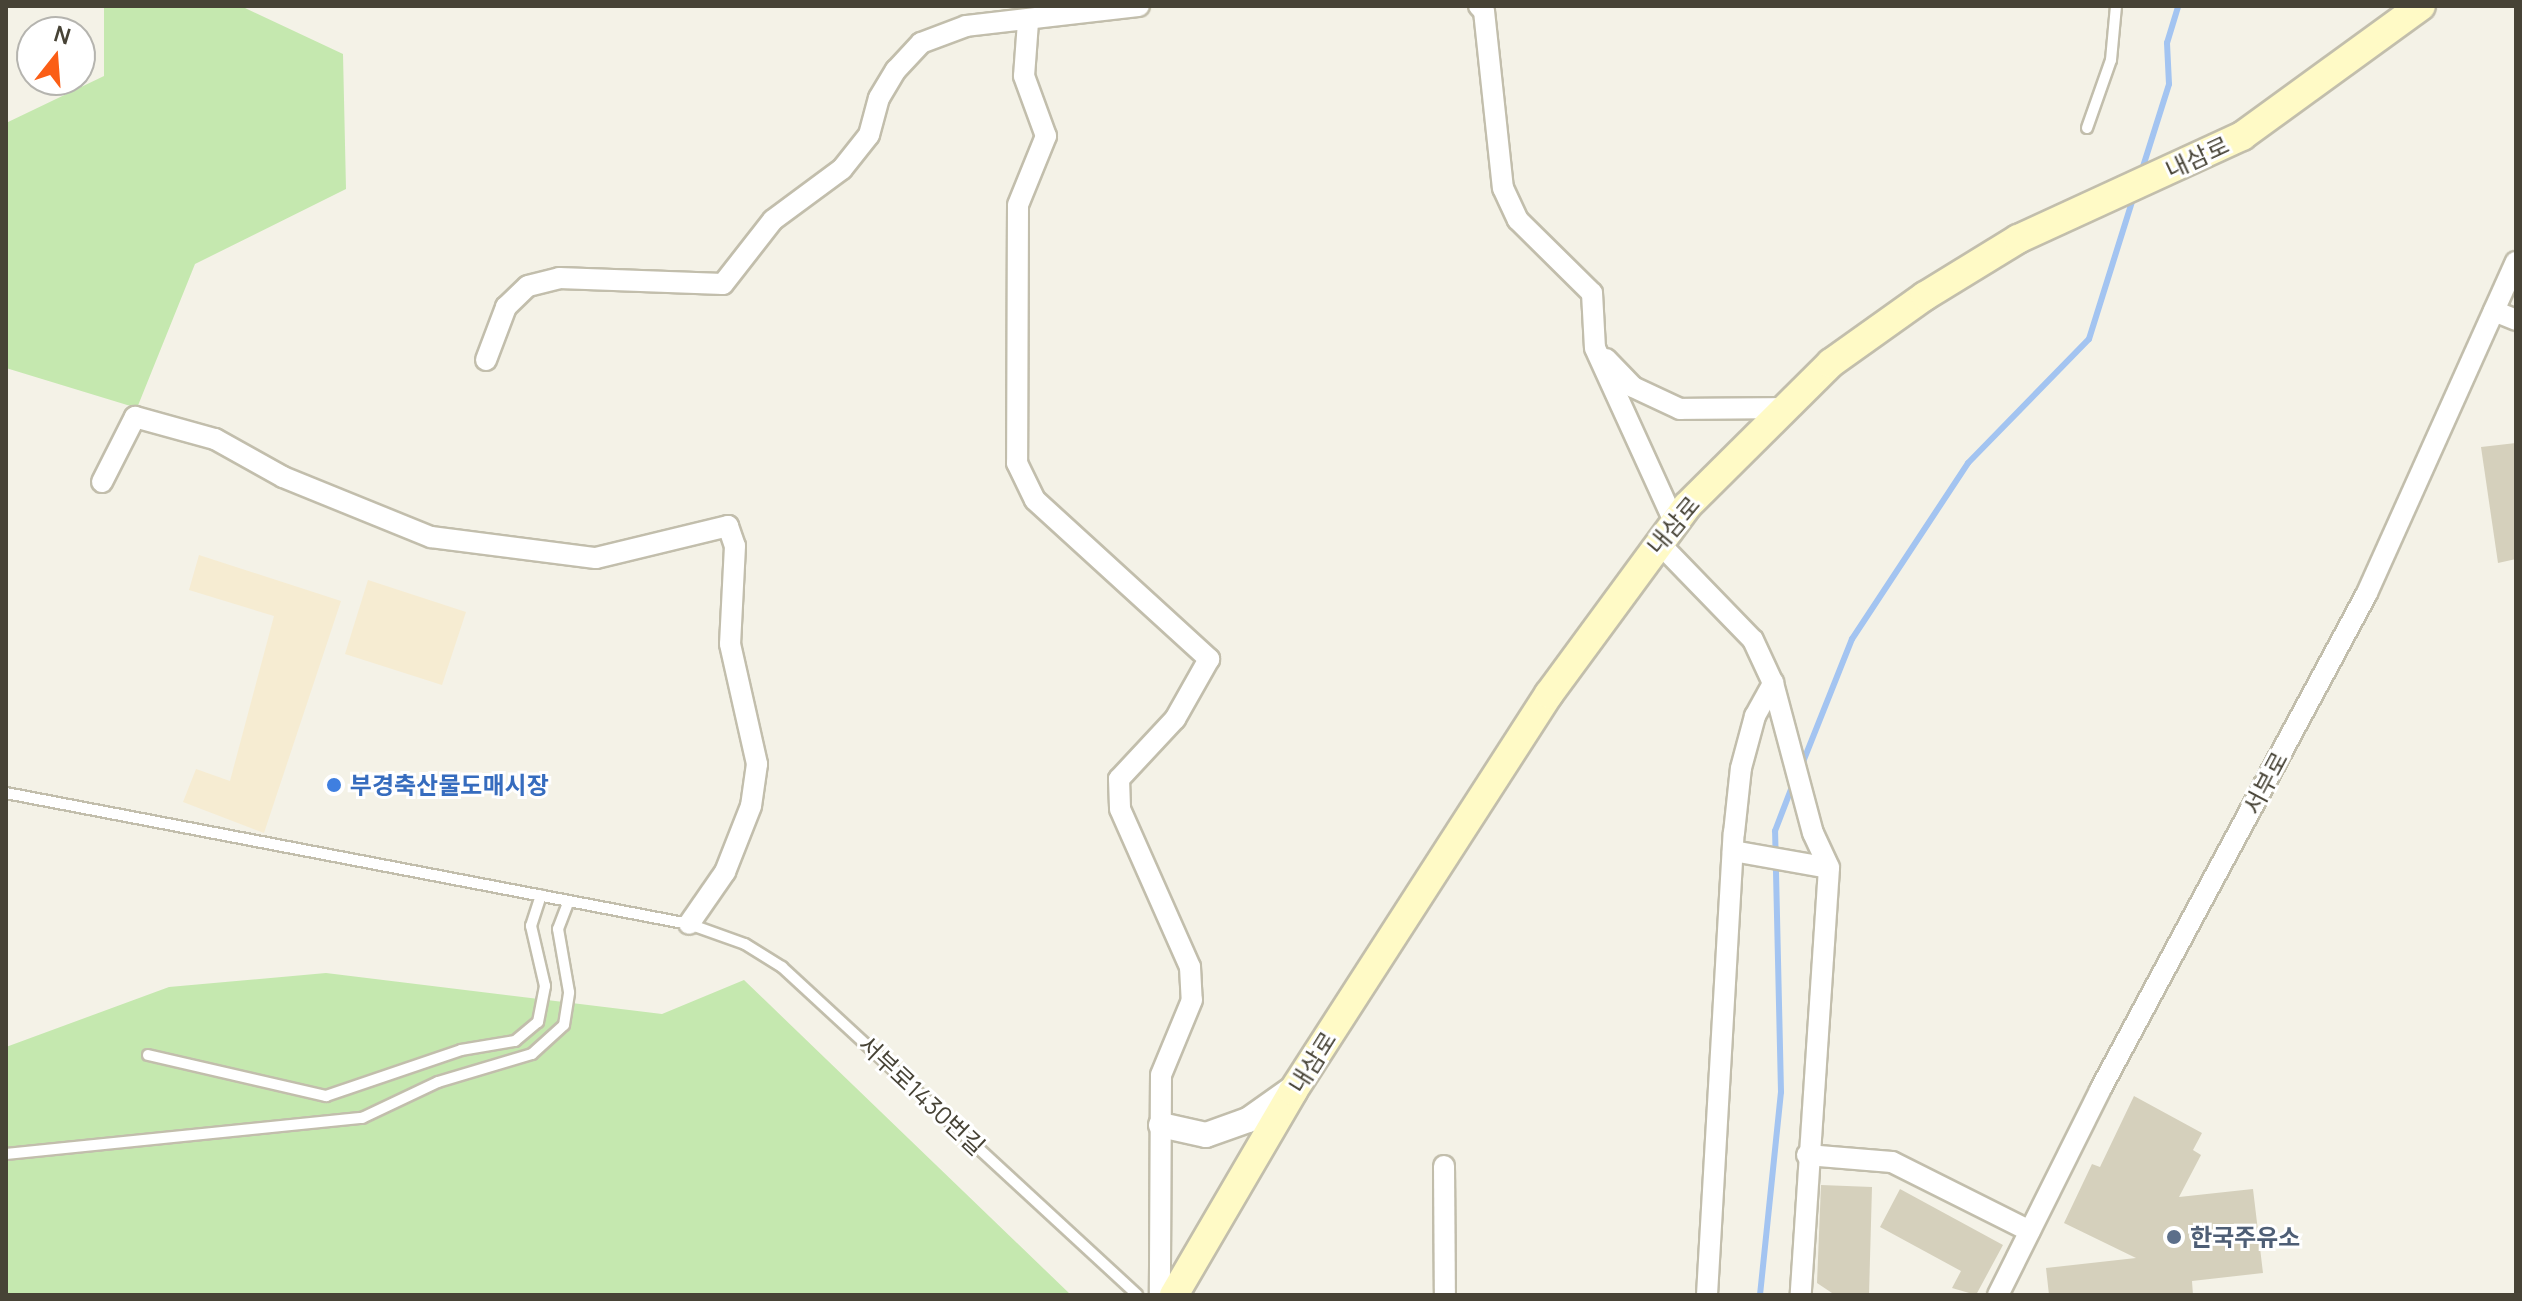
<!DOCTYPE html>
<meta charset="utf-8">
<style>
body{margin:0}
#map{position:relative;width:2522px;height:1301px;overflow:hidden;background:#f4f2e7;font-family:Manrope,"Noto Sans KR",sans-serif}
div>[style]{position:absolute}
.commercial>*{inset:0;background:#f6ecd2}
.green>*{inset:0;background:#c5e8af}
.stream>*{height:6px;margin:-3px;padding:0 3px;transform-origin:3px;border-radius:3px;background:#a3c4f1}
.building>*{inset:0;background:#d5d0bc}
.roads{filter:drop-shadow(2px 0 #c2beac) drop-shadow(-2px 0 #c2beac) drop-shadow(0 2px #c2beac) drop-shadow(0 -2px #c2beac)}
.service>*{height:10px;margin:-5px;padding:0 5px;transform-origin:5px;border-radius:5px;background:#fff}
.minor>*{height:20px;margin:-10px;padding:0 10px;transform-origin:10px;border-radius:10px;background:#fff}
.tertiary>*{height:24px;margin:-12px;padding:0 12px;transform-origin:12px;border-radius:12px;background:#fff}
.secondary>*{height:28px;margin:-14px;padding:0 14px;transform-origin:14px;border-radius:14px;background:#fffac6}
.dots>*{width:22px;height:22px;translate:-50% -50%;box-sizing:border-box;border:4px solid #fff;border-radius:50%}
span{translate:-50% -50%;white-space:nowrap;text-align:center;line-height:1.15;-webkit-text-stroke:6px #fff;paint-order:stroke}
.street-label{font-size:24px;color:#474336}
.shop-label{font-size:24px;color:#366cbe;font-weight:700}
.left{translate:0 -50%;text-align:left}
.service-label{font-size:24px;color:#4e5e75;font-weight:700}
.frame{position:absolute;inset:0;border:8px solid #474336;pointer-events:none}
.north{position:absolute;left:16px;top:16px;width:80px;height:80px;box-sizing:border-box;background:#fff;border:2px solid #b5b4af;border-radius:50%;rotate:17deg;font-size:22px;font-weight:700;line-height:32px;text-align:center;color:#474336}
.north::after{content:'';display:block;margin:auto;width:28px;height:36px;background:#fb5e16;clip-path:polygon(50% 0,100% 100%,50% 72%,0 100%)}
</style>
<div id="map">
<div class="commercial">
<div style="clip-path:polygon(199px 555px,341px 601px,264px 833px,183px 802px,196px 769px,230px 781px,274px 616px,189px 590px)"></div>
<div style="clip-path:polygon(368px 580px,466px 612px,442px 685px,345px 654px)"></div>
</div>
<div class="green">
<div style="clip-path:polygon(104px 6px,245px 8px,343px 54px,346px 189px,195px 264px,137px 408px,6px 368px,6px 123px,104px 76px)"></div>
<div style="clip-path:polygon(326px 973px,662px 1014px,744px 980px,1071px 1295px,6px 1295px,6px 1047px,169px 987px)"></div>
</div>
<div class="stream">
<div style="left:2141px;top:173px;width:93px;rotate:-72.5deg"></div>
<div style="left:2169px;top:84px;width:41px;rotate:-92.8deg"></div>
<div style="left:2167px;top:43px;width:39px;rotate:-73deg"></div>
<div style="left:1801px;top:767px;width:138px;rotate:-68.3deg"></div>
<div style="left:1852px;top:639px;width:211px;rotate:-56.6deg"></div>
<div style="left:1968px;top:463px;width:173px;rotate:-45.7deg"></div>
<div style="left:2089px;top:339px;width:151px;rotate:-72.6deg"></div>
<div style="left:1760px;top:1295px;width:204px;rotate:-84.1deg"></div>
<div style="left:1781px;top:1092px;width:261px;rotate:-91.3deg"></div>
<div style="left:1775px;top:831px;width:50px;rotate:-69deg"></div>
</div>
<div class="building">
<div style="clip-path:polygon(2516px 443px,2516px 559px,2498px 563px,2481px 447px)"></div>
<div style="clip-path:polygon(2134px 1096px,2202px 1133px,2193px 1150px,2201px 1155px,2179px 1197px,2253px 1189px,2263px 1273px,2192px 1281px,2193px 1295px,2049px 1295px,2046px 1268px,2136px 1258px,2064px 1223px,2092px 1164px,2100px 1167px)"></div>
<div style="clip-path:polygon(1821px 1185px,1872px 1187px,1869px 1295px,1835px 1295px,1817px 1283px)"></div>
<div style="clip-path:polygon(1900px 1189px,2003px 1245px,1976px 1295px,1952px 1288px,1961px 1271px,1880px 1227px)"></div>
</div>
<div class="roads">
<div class="service">
<div style="left:2087px;top:128px;width:72px;rotate:-70.6deg"></div>
<div style="left:2111px;top:60px;width:54px;rotate:-84.7deg"></div>
<div style="left:6px;top:793px;width:695px;rotate:10.86deg"></div>
<div style="left:689px;top:924px;width:59px;rotate:19.7deg"></div>
<div style="left:745px;top:944px;width:44px;rotate:31.9deg"></div>
<div style="left:782px;top:967px;width:483px;rotate:42.7deg"></div>
<div style="left:148px;top:1055px;width:183px;rotate:13deg"></div>
<div style="left:326px;top:1096px;width:143px;rotate:-18.8deg"></div>
<div style="left:461px;top:1050px;width:55px;rotate:-9.5deg"></div>
<div style="left:515px;top:1041px;width:30px;rotate:-40deg"></div>
<div style="left:538px;top:1022px;width:37px;rotate:-79deg"></div>
<div style="left:545px;top:986px;width:62px;rotate:-103.1deg"></div>
<div style="left:531px;top:926px;width:32px;rotate:-72deg"></div>
<div style="left:6px;top:1154px;width:358px;rotate:-5.8deg"></div>
<div style="left:362px;top:1118px;width:84px;rotate:-25.3deg"></div>
<div style="left:438px;top:1082px;width:98px;rotate:-16.6deg"></div>
<div style="left:532px;top:1054px;width:43px;rotate:-42.2deg"></div>
<div style="left:564px;top:1025px;width:33px;rotate:-81deg"></div>
<div style="left:569px;top:992px;width:64px;rotate:-99.9deg"></div>
<div style="left:558px;top:929px;width:30px;rotate:-69deg"></div>
</div>
<div class="minor">
<div style="left:1479px;top:6px;width:7px;rotate:45deg"></div>
<div style="left:1484px;top:11px;width:178px;rotate:83.9deg"></div>
<div style="left:1503px;top:188px;width:35px;rotate:65deg"></div>
<div style="left:1518px;top:220px;width:104px;rotate:44.6deg"></div>
<div style="left:1592px;top:293px;width:55px;rotate:86.9deg"></div>
<div style="left:1595px;top:348px;width:190px;rotate:65.5deg"></div>
<div style="left:1028px;top:22px;width:54px;rotate:94.2deg"></div>
<div style="left:1024px;top:76px;width:64px;rotate:69.9deg"></div>
<div style="left:1046px;top:136px;width:74px;rotate:112.1deg"></div>
<div style="left:1018px;top:205px;width:258px;rotate:90.2deg"></div>
<div style="left:1017px;top:463px;width:41px;rotate:64.1deg"></div>
<div style="left:1035px;top:500px;width:236px;rotate:42.4deg"></div>
<div style="left:1209px;top:659px;width:69px;rotate:119.5deg"></div>
<div style="left:1175px;top:719px;width:82px;rotate:133deg"></div>
<div style="left:1119px;top:779px;width:30px;rotate:88deg"></div>
<div style="left:1120px;top:809px;width:173px;rotate:66.1deg"></div>
<div style="left:1190px;top:967px;width:33px;rotate:87deg"></div>
<div style="left:1192px;top:1000px;width:81px;rotate:112.5deg"></div>
<div style="left:1161px;top:1075px;width:220px;rotate:90.3deg"></div>
<div style="left:2494px;top:311px;width:24px;rotate:22deg"></div>
<div style="left:1606px;top:359px;width:39px;rotate:46deg"></div>
<div style="left:1633px;top:387px;width:52px;rotate:25.1deg"></div>
<div style="left:1680px;top:409px;width:105px;rotate:-0.5deg"></div>
<div style="left:486px;top:360px;width:57px;rotate:-69.3deg"></div>
<div style="left:506px;top:307px;width:30px;rotate:-44deg"></div>
<div style="left:528px;top:286px;width:32px;rotate:-14deg"></div>
<div style="left:559px;top:278px;width:164px;rotate:2.1deg"></div>
<div style="left:723px;top:284px;width:81px;rotate:-52deg"></div>
<div style="left:773px;top:220px;width:86px;rotate:-36.5deg"></div>
<div style="left:842px;top:169px;width:43px;rotate:-51.5deg"></div>
<div style="left:869px;top:135px;width:38px;rotate:-75deg"></div>
<div style="left:879px;top:98px;width:33px;rotate:-59deg"></div>
<div style="left:896px;top:70px;width:37px;rotate:-47deg"></div>
<div style="left:921px;top:43px;width:48px;rotate:-20.7deg"></div>
<div style="left:966px;top:26px;width:174px;rotate:-6.6deg"></div>
<div style="left:102px;top:482px;width:73px;rotate:-63.1deg"></div>
<div style="left:135px;top:417px;width:83px;rotate:15.4deg"></div>
<div style="left:215px;top:439px;width:78px;rotate:29.2deg"></div>
<div style="left:283px;top:477px;width:160px;rotate:22.1deg"></div>
<div style="left:431px;top:537px;width:166px;rotate:7.3deg"></div>
<div style="left:596px;top:558px;width:136px;rotate:-13.6deg"></div>
<div style="left:728px;top:526px;width:21px;rotate:71deg"></div>
<div style="left:735px;top:546px;width:98px;rotate:92.9deg"></div>
<div style="left:730px;top:644px;width:123px;rotate:77.3deg"></div>
<div style="left:757px;top:764px;width:42px;rotate:98.1deg"></div>
<div style="left:751px;top:806px;width:71px;rotate:111.5deg"></div>
<div style="left:725px;top:872px;width:63px;rotate:124.7deg"></div>
<div style="left:1658px;top:542px;width:136px;rotate:45.9deg"></div>
<div style="left:1753px;top:640px;width:47px;rotate:65.1deg"></div>
<div style="left:1773px;top:683px;width:155px;rotate:75.1deg"></div>
<div style="left:1813px;top:833px;width:38px;rotate:65deg"></div>
<div style="left:1829px;top:868px;width:428px;rotate:93.8deg"></div>
<div style="left:1733px;top:851px;width:97px;rotate:10deg"></div>
<div style="left:1807px;top:1155px;width:85px;rotate:4.7deg"></div>
<div style="left:1892px;top:1162px;width:154px;rotate:26.6deg"></div>
<div style="left:1444px;top:1166px;width:129px;rotate:89.6deg"></div>
<div style="left:1707px;top:1295px;width:463px;rotate:-86.7deg"></div>
<div style="left:1734px;top:833px;width:65px;rotate:-83.9deg"></div>
<div style="left:1741px;top:768px;width:54px;rotate:-74.9deg"></div>
<div style="left:1755px;top:716px;width:38px;rotate:-61deg"></div>
<div style="left:1998px;top:1295px;width:229px;rotate:-63.5deg"></div>
<div style="left:2100px;top:1090px;width:564px;rotate:-61.75deg"></div>
<div style="left:2367px;top:593px;width:363px;rotate:-65.8deg"></div>
</div>
<div class="tertiary">
<div style="left:1161px;top:1125px;width:46px;rotate:12.5deg"></div>
<div style="left:1206px;top:1135px;width:45px;rotate:-19.7deg"></div>
<div style="left:1248px;top:1120px;width:54px;rotate:-35.2deg"></div>
</div>
<div class="secondary">
<div style="left:1174px;top:1295px;width:236px;rotate:-59.7deg"></div>
<div style="left:1293px;top:1091px;width:472px;rotate:-57.2deg"></div>
<div style="left:1549px;top:694px;width:233px;rotate:-53.7deg"></div>
<div style="left:1687px;top:506px;width:203px;rotate:-44.8deg"></div>
<div style="left:1831px;top:363px;width:115px;rotate:-35.5deg"></div>
<div style="left:1925px;top:296px;width:109px;rotate:-31.5deg"></div>
<div style="left:2018px;top:239px;width:247px;rotate:-24.7deg"></div>
<div style="left:2242px;top:136px;width:221px;rotate:-36deg"></div>
</div>
</div>
<div class="dots">
<div style="left:334px;top:785px;background:#3f7fe0"></div>
<div style="left:2174px;top:1237px;background:#5c6f8a"></div>
</div>
<div class="street-label">
<span style="left:2197px;top:157px;rotate:-25deg">내삼로</span>
<span style="left:1673px;top:525px;rotate:-50deg">내삼로</span>
<span style="left:2265px;top:783px;rotate:-62deg">서부로</span>
<span style="left:1312px;top:1062px;rotate:-58deg">내삼로</span>
<span style="left:922px;top:1095px;rotate:43deg">서부로1430번길</span>
</div>
<div class="shop-label">
<span class="left" style="left:350px;top:785px">부경축산물도매시장</span>
</div>
<div class="service-label">
<span class="left" style="left:2190px;top:1237px">한국주유소</span>
</div>
<div class="frame"></div>
<div class="north">N</div>
</div>
